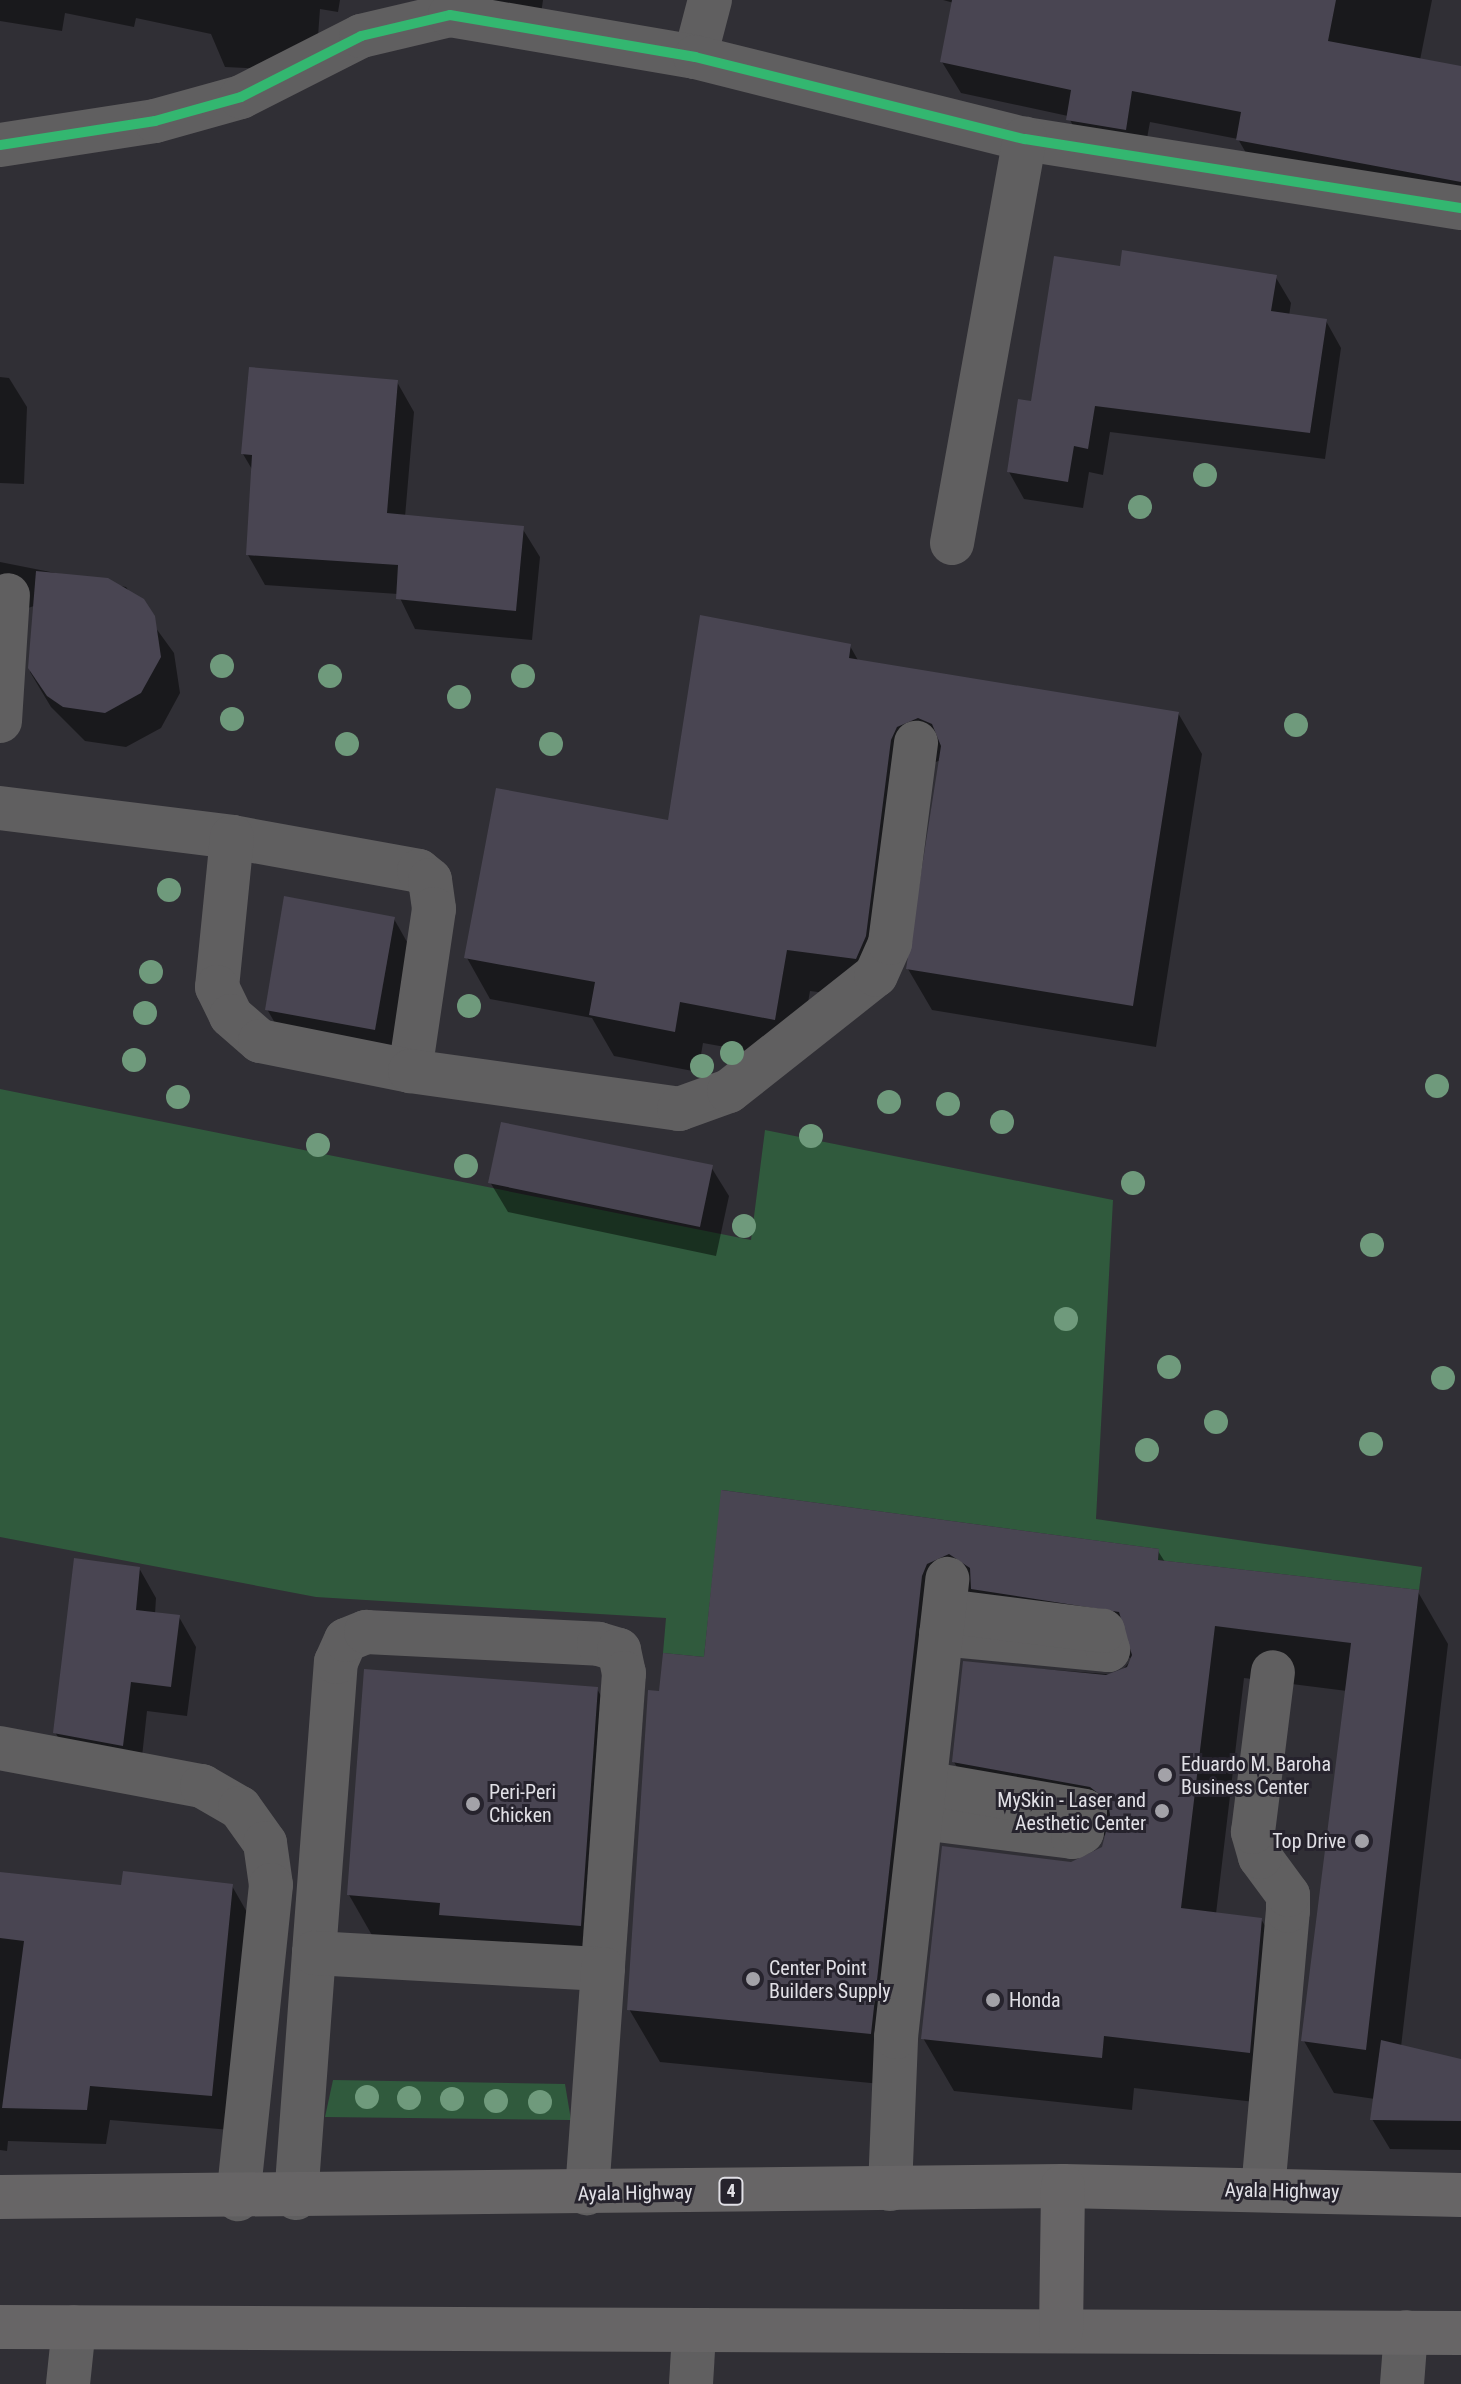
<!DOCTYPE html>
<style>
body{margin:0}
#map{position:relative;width:1461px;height:2384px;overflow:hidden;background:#302f35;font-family:"Roboto Condensed",sans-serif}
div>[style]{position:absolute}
.green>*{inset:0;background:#305a3d}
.shadow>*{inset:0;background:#0007}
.building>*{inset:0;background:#494552}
.minor>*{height:44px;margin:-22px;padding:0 22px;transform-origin:22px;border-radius:22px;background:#605f60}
.highway>*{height:44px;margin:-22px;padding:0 22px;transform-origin:22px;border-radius:22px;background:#676566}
.cycleway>*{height:10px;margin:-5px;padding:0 5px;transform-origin:5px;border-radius:5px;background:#33b770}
.trees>*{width:24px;height:24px;margin:-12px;border-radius:50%;background:#6f9a7c}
.dots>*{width:22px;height:22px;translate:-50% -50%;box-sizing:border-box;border:4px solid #26232d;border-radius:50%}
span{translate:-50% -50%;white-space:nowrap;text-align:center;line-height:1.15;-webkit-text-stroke:6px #26232d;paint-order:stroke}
.shield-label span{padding:2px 6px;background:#26232d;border:2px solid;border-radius:6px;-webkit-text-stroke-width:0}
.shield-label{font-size:18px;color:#e1e0e6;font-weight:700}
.poi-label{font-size:20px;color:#e1e0e6}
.left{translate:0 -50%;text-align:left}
.right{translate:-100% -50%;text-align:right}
.street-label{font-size:20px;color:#e1e0e6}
</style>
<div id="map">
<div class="green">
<div style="clip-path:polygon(0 1089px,751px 1240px,765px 1130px,1113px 1200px,1096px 1519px,1422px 1567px,1419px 1590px,1158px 1560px,1159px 1549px,722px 1490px,704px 1657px,663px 1653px,666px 1618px,316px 1597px,0 1537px)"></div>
<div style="clip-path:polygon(333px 2080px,565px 2084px,571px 2120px,325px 2117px)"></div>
</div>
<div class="shadow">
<div style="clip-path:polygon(0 0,340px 0,338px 12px,320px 9px,316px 64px,302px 71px,225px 67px,211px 34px,136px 18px,134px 27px,65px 13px,62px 31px,0 21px)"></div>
<div style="clip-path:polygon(442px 0,543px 0,541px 14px)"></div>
<div style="clip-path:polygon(943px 0,1432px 0,1420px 60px,1461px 68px,1461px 209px,1257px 172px,1238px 139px,1150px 122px,1143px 160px,1086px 151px,1068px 116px,961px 93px,942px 62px,954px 3px)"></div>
<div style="clip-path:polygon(1124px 252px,1275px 276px,1291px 303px,1289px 316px,1326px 321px,1341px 348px,1325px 459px,1110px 432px,1103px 475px,1089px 472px,1083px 508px,1024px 499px,1009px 472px,1033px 404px,1122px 268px)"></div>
<div style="clip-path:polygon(0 377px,9px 378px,27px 407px,24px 484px,0 483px)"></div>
<div style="clip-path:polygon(397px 382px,414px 412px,405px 517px,522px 528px,540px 557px,532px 640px,415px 629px,398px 594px,265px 585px,248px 555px,253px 471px,243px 454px)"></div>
<div style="clip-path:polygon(0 562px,126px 587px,174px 653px,180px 693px,161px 728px,126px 747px,85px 741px,51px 707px,30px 672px,34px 606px,7px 615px,0 643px)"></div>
<div style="clip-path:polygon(850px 646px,859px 662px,1178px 713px,1202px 754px,1156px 1047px,932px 1010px,908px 969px,941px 760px,920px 768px,879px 1000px,810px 991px,798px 1060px,703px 1043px,698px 1072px,614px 1056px,592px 1018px,490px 999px,467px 958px,670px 823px)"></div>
<div style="clip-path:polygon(394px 919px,411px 949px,392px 1059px,284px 1039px,267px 1009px)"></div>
<div style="clip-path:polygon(711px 1167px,729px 1196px,716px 1256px,508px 1212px,490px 1182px)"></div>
<div style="clip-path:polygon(723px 1492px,1158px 1551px,1165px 1562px,1418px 1592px,1448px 1644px,1401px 2047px,1461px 2061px,1461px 2150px,1390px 2149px,1372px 2119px,1375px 2099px,1334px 2093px,1304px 2041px,1347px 1691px,1244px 1678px,1216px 1914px,1261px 1919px,1292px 1972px,1280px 2105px,1134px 2088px,1132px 2110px,954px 2091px,923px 2038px,1071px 1864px,1104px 1848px,1107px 1836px,984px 1815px,954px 1762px,965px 1663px,1118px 1675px,1133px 1658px,1004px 1642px,967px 1609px,901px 2086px,660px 2062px,629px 2009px,661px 1693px,705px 1659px)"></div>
<div style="clip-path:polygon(139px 1568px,156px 1598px,155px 1614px,179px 1617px,196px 1647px,187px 1716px,147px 1711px,140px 1775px,72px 1762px,55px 1732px)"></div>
<div style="clip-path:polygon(597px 1689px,621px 1730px,604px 1967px,373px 1937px,349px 1895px)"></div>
<div style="clip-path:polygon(0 1874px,123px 1887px,232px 1886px,252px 1921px,231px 2130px,110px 2120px,106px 2144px,8px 2141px,7px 2151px,0 2150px)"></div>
</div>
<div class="building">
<div style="clip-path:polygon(952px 0,1336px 0,1328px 41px,1461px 66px,1461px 182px,1236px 140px,1241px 112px,1132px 91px,1126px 130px,1066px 120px,1071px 90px,940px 62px)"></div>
<div style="clip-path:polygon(1122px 250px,1277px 275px,1271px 311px,1327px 319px,1310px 433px,1095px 406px,1088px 449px,1074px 446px,1068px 482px,1007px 472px,1018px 399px,1031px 401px,1054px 256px,1120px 266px)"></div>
<div style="clip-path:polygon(249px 367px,398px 380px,387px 513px,524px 526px,516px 611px,396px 599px,398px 565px,246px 555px,252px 455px,241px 454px)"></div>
<div style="clip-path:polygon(36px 571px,108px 578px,144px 599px,155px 616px,161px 657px,141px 693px,105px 713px,63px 707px,47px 696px,28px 668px)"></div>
<div style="clip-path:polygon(700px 615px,851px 644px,849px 658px,1179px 712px,1133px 1006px,906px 969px,941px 746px,932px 724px,918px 718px,897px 727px,891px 740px,866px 936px,856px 959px,787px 950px,775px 1020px,680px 1002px,675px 1032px,589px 1015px,595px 982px,464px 958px,496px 788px,668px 820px)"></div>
<div style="clip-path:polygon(284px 896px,395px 917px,375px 1030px,265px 1010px)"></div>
<div style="clip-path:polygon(501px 1122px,713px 1165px,700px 1227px,488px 1183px)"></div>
<div style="clip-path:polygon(721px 1490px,1159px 1549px,1158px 1560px,1419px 1590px,1366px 2050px,1301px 2041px,1351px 1643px,1215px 1626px,1181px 1908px,1262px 1918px,1250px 2053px,1104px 2036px,1102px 2058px,921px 2039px,942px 1846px,1071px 1862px,1102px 1847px,1110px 1815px,1108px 1801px,1090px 1787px,952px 1762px,963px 1661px,1106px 1675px,1127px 1667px,1132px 1655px,1119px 1612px,971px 1589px,970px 1568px,949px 1554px,927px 1564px,922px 1576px,871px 2034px,627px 2010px,648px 1690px,659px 1691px,663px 1653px,704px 1657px)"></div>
<div style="clip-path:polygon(74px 1558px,140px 1567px,136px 1610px,180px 1615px,171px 1687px,131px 1682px,123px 1746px,53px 1733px)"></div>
<div style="clip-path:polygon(364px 1669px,598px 1687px,581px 1926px,439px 1915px,440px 1903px,347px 1895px)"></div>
<div style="clip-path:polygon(123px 1871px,233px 1884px,212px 2096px,90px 2086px,87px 2110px,2px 2108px,24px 1941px,0 1938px,0 1872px,121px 1885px)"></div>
<div style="clip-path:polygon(1381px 2040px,1461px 2059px,1461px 2121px,1370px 2120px)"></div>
</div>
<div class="minor">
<div style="left:695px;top:57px;width:59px;rotate:-75.3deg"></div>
<div style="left:0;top:145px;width:157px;rotate:-8.8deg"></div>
<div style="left:155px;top:121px;width:89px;rotate:-15.6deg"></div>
<div style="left:241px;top:97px;width:135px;rotate:-26.9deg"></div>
<div style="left:361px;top:36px;width:91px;rotate:-13.3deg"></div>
<div style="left:450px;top:15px;width:249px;rotate:9.7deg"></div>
<div style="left:695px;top:57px;width:340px;rotate:14deg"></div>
<div style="left:1025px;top:139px;width:441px;rotate:9deg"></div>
<div style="left:952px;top:543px;width:411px;rotate:-79.8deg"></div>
<div style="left:0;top:721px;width:126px;rotate:-86.4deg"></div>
<div style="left:0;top:808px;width:234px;rotate:7.1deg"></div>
<div style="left:232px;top:837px;width:190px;rotate:10.3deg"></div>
<div style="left:419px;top:871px;width:14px;rotate:39deg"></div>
<div style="left:430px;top:880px;width:29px;rotate:82deg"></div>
<div style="left:434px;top:909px;width:164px;rotate:98.4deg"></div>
<div style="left:232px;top:837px;width:151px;rotate:95.7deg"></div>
<div style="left:217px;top:987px;width:32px;rotate:64deg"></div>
<div style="left:231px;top:1016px;width:38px;rotate:41deg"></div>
<div style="left:260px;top:1041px;width:153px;rotate:11.3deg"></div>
<div style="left:410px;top:1071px;width:272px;rotate:8deg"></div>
<div style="left:679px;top:1109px;width:53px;rotate:-19.8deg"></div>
<div style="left:729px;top:1091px;width:187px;rotate:-38.3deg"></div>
<div style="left:876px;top:975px;width:35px;rotate:-66deg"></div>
<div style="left:890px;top:943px;width:202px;rotate:-82.6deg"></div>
<div style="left:941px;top:1634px;width:168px;rotate:5.5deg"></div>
<div style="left:1108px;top:1650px;width:20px;rotate:-105deg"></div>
<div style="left:1103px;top:1631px;width:160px;rotate:-172.8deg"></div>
<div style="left:0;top:1748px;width:206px;rotate:10.7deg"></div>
<div style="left:202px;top:1786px;width:44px;rotate:30.1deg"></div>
<div style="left:240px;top:1808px;width:43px;rotate:54.5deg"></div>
<div style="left:265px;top:1843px;width:42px;rotate:81.9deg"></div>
<div style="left:271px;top:1885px;width:316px;rotate:96deg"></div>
<div style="left:921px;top:1818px;width:153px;rotate:7.1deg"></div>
<div style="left:1073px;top:1837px;width:10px;rotate:-29deg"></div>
<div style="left:1082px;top:1832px;width:21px;rotate:-82deg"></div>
<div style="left:1085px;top:1811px;width:162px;rotate:-170.1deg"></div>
<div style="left:314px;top:1953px;width:292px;rotate:-85.7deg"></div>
<div style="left:336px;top:1662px;width:24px;rotate:-66deg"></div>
<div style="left:346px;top:1640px;width:22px;rotate:-22deg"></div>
<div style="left:366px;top:1632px;width:233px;rotate:2.9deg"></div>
<div style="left:599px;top:1644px;width:21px;rotate:17deg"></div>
<div style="left:619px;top:1650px;width:24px;rotate:78deg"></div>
<div style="left:624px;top:1673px;width:297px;rotate:94.1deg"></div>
<div style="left:890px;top:2189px;width:152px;rotate:-87.7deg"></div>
<div style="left:896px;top:2037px;width:461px;rotate:-83.6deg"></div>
<div style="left:1263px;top:2190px;width:280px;rotate:-84.9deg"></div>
<div style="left:1288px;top:1911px;width:16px;rotate:-90deg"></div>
<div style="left:1288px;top:1895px;width:47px;rotate:-126.4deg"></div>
<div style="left:1260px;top:1857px;width:26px;rotate:-106deg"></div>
<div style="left:1253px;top:1832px;width:161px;rotate:-82.9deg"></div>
<div style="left:296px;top:2198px;width:246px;rotate:-85.8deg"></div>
<div style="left:314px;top:1953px;width:289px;rotate:3.2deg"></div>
<div style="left:603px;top:1969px;width:225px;rotate:94.1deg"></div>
<div style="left:68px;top:2384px;width:57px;rotate:-84deg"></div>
<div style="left:691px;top:2384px;width:51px;rotate:-86.6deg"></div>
<div style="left:1402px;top:2384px;width:52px;rotate:-85.6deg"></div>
</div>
<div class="highway">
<div style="left:0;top:2197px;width:1063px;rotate:-0.59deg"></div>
<div style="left:1063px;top:2186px;width:398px;rotate:1.3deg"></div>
<div style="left:0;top:2327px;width:1461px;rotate:0.24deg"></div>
<div style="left:1061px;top:2331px;width:145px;rotate:-89.2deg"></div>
</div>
<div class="cycleway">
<div style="left:0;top:145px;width:157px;rotate:-8.8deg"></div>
<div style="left:155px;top:121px;width:89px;rotate:-15.6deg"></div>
<div style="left:241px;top:97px;width:135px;rotate:-26.9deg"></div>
<div style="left:361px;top:36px;width:91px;rotate:-13.3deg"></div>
<div style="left:450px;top:15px;width:249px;rotate:9.7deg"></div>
<div style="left:695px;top:57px;width:340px;rotate:14deg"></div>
<div style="left:1025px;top:139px;width:441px;rotate:9deg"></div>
</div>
<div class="trees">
<div style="left:1205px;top:475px"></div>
<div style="left:1140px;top:507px"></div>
<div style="left:222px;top:666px"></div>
<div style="left:330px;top:676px"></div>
<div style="left:523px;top:676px"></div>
<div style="left:459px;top:697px"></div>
<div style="left:232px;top:719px"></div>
<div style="left:1296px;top:725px"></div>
<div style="left:347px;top:744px"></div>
<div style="left:551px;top:744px"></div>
<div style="left:169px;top:890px"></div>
<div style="left:151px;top:972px"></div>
<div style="left:469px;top:1006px"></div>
<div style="left:145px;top:1013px"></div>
<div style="left:732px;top:1053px"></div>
<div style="left:134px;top:1060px"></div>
<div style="left:702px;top:1066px"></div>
<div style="left:1437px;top:1086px"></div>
<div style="left:178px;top:1097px"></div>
<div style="left:889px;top:1102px"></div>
<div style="left:948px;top:1104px"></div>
<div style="left:1002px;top:1122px"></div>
<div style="left:811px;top:1136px"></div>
<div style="left:318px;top:1145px"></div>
<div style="left:466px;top:1166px"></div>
<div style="left:1133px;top:1183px"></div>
<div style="left:744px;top:1226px"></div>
<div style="left:1372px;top:1245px"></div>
<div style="left:1066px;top:1319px"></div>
<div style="left:1169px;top:1367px"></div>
<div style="left:1443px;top:1378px"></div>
<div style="left:1216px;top:1422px"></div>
<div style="left:1371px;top:1444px"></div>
<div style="left:1147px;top:1450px"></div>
<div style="left:367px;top:2097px"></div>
<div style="left:409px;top:2098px"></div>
<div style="left:452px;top:2099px"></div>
<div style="left:496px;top:2101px"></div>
<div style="left:540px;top:2102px"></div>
</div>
<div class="dots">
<div style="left:1165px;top:1775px;background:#a3a2a8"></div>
<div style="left:473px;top:1804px;background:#a3a2a8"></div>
<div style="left:1162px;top:1811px;background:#a3a2a8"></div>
<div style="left:1362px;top:1841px;background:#a3a2a8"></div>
<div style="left:753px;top:1979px;background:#a3a2a8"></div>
<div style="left:993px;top:2000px;background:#a3a2a8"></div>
</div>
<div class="shield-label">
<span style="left:731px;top:2191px">4</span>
</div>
<div class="poi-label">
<span class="left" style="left:1181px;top:1776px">Eduardo M. Baroha<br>Business Center</span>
<span class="left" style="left:489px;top:1804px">Peri-Peri<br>Chicken</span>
<span class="right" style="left:1146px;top:1812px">MySkin - Laser and<br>Aesthetic Center</span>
<span class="right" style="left:1346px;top:1841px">Top Drive</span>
<span class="left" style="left:769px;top:1980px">Center Point<br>Builders Supply</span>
<span class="left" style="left:1009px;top:2000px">Honda</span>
</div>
<div class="street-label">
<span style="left:1282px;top:2191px;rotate:1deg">Ayala Highway</span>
<span style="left:635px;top:2193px;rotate:-1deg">Ayala Highway</span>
</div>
</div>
